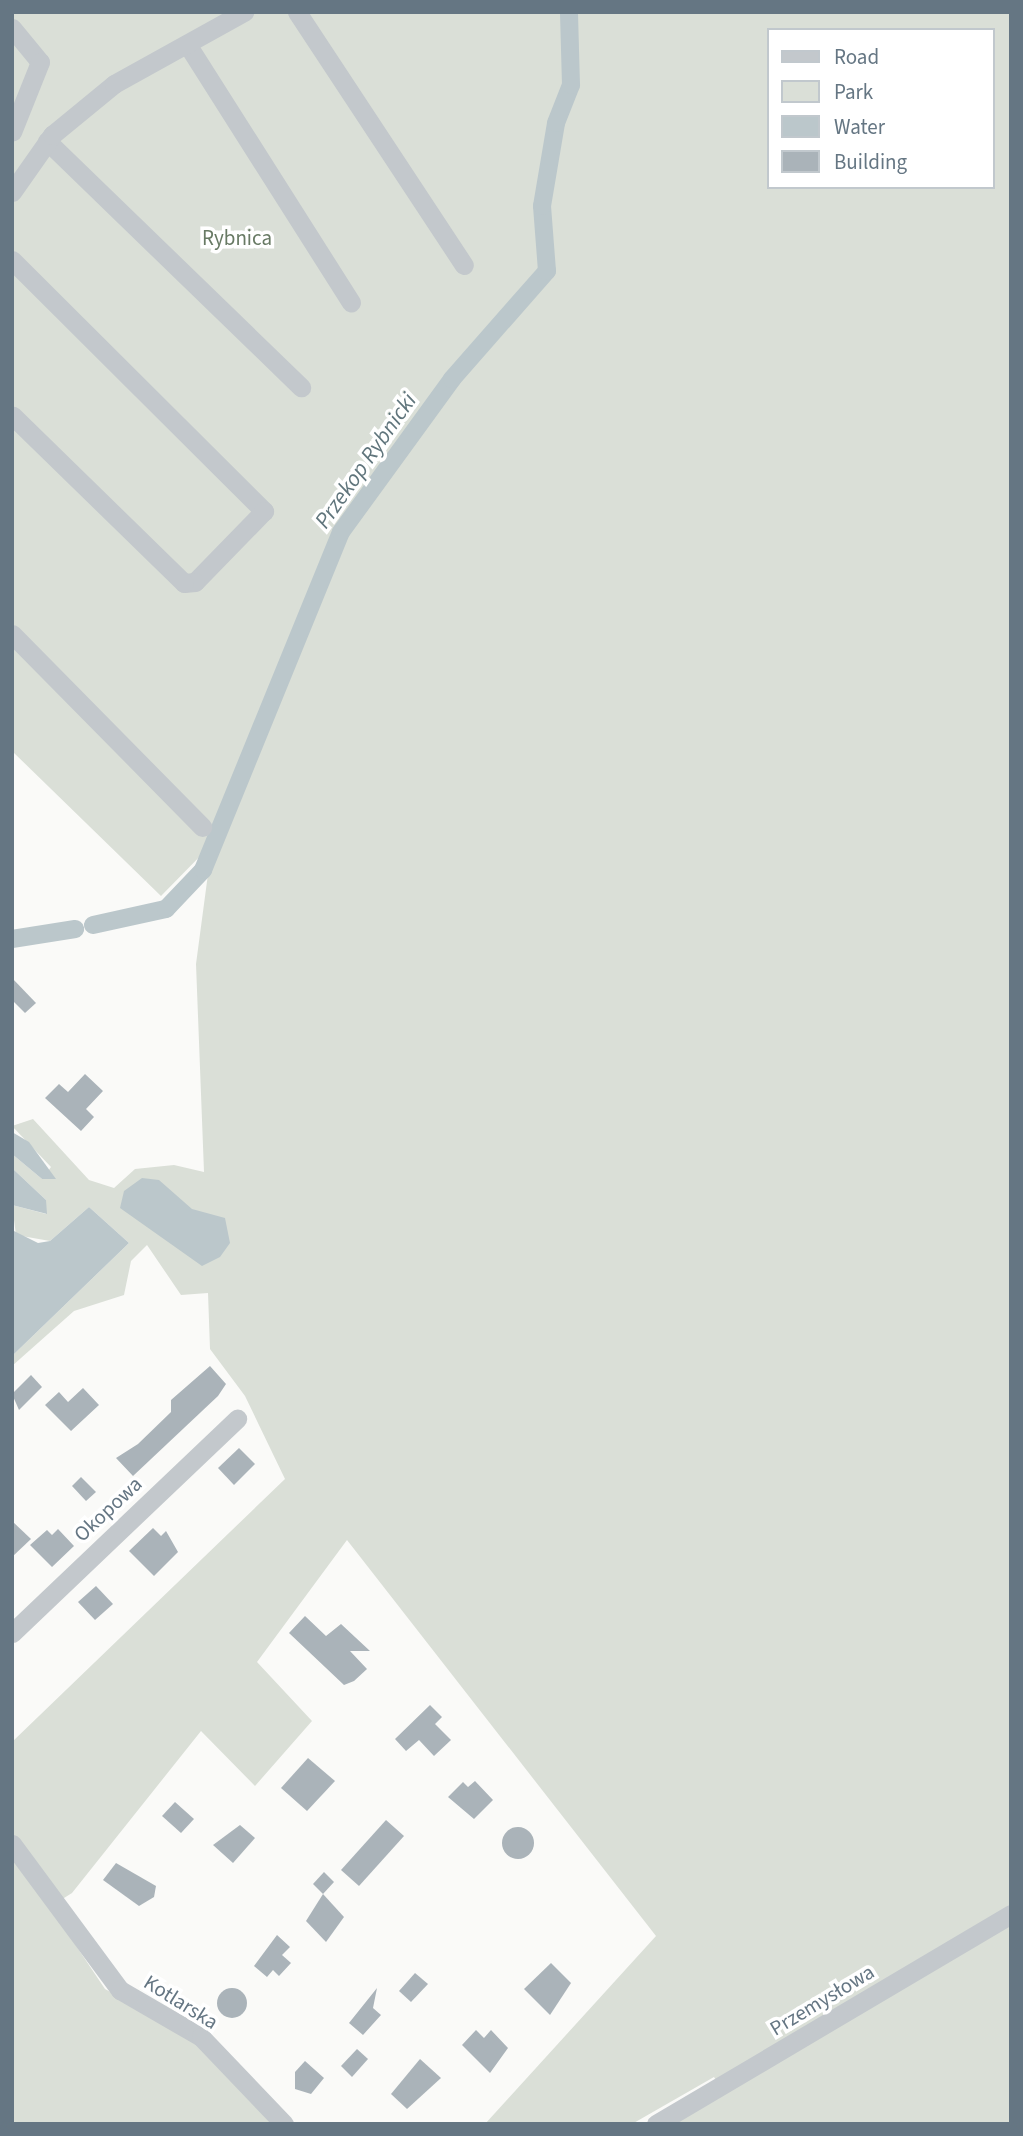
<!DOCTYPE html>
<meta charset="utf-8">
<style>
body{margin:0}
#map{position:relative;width:1023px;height:2136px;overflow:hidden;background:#fafaf8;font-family:"Source Sans 3",sans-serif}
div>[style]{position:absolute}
.green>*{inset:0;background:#dadfd7}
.water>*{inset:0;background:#bbc7cb}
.canal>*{height:18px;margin:-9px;padding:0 9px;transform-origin:9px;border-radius:9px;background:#bbc7cb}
.building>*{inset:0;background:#aab3b9}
.round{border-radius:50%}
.minor>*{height:19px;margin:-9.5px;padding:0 9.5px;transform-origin:9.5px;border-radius:9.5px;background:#c3c8cc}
span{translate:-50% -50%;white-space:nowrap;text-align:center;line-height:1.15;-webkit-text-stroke:7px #fff;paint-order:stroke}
.park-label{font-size:21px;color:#687a64}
.street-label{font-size:21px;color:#657683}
.water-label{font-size:23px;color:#60757c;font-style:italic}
.frame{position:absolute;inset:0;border:14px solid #657683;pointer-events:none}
.legend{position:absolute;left:767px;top:28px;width:228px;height:161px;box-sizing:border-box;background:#fff;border:2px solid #c1c8cd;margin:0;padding:9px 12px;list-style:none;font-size:21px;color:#657683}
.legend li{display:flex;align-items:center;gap:14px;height:35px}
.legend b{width:35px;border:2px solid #c1c8cd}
</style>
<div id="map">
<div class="green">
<div style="clip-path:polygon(evenodd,12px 12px,1011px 12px,1011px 2124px,672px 2124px,723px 2092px,714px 2077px,632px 2124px,485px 2124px,656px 1936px,347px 1540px,257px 1662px,312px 1721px,255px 1786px,201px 1731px,72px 1893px,56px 1903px,12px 1839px,12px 1742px,285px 1479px,245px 1396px,210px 1349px,208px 1293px,181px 1295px,147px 1245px,131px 1261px,124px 1295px,74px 1311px,12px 1366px,12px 1356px,129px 1243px,89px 1207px,50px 1241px,16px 1235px,12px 1205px,46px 1214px,46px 1200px,12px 1168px,12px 1154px,42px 1179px,51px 1167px,12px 1126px,33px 1119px,89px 1180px,114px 1188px,135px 1169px,174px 1165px,204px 1172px,196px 964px,212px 844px,161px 896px,12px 751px,12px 12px,769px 30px,993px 30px,993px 187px,769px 187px,769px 30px)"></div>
<div style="clip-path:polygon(12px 1850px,105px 1989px,191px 2036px,276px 2124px,12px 2124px)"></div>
</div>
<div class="water">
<div style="clip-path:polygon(12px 1132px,29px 1142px,56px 1179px,42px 1179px,12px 1154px)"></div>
<div style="clip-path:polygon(12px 1168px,46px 1200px,47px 1214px,12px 1205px)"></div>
<div style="clip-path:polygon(142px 1178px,159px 1180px,192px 1209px,225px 1218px,230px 1243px,220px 1257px,202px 1266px,120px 1208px,124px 1191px)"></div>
<div style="clip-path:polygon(89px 1207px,129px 1243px,12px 1356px,12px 1230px,38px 1243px,50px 1241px)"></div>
</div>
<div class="canal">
<div style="left:93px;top:925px;width:75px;rotate:-12.4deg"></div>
<div style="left:166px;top:909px;width:54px;rotate:-46.5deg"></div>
<div style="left:203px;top:870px;width:365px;rotate:-67.8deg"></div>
<div style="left:341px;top:532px;width:189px;rotate:-54deg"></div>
<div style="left:452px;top:379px;width:144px;rotate:-48.7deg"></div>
<div style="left:547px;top:271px;width:65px;rotate:-94.4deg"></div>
<div style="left:542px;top:206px;width:84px;rotate:-80.4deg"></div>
<div style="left:556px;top:123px;width:41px;rotate:-68.5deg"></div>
<div style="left:571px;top:85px;width:73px;rotate:-91.6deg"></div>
<div style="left:12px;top:939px;width:64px;rotate:-9deg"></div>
</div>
<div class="building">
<div style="clip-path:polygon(12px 978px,36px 1003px,25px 1013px,12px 1000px)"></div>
<div style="clip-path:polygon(85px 1074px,103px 1091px,86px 1109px,94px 1117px,81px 1131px,45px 1098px,59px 1084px,68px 1092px)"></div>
<div style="clip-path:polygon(210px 1366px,226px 1384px,218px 1396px,133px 1476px,116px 1458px,138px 1444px,171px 1412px,171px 1400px)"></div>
<div style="clip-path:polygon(31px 1375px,42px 1387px,19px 1410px,12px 1394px)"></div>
<div style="clip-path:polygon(83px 1388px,99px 1405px,71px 1431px,45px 1405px,59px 1392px,68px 1402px)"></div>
<div style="clip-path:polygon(239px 1448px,255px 1464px,234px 1485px,218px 1468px)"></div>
<div style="clip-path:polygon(81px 1477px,96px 1492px,86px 1501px,72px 1486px)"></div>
<div style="clip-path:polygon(12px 1521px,31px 1539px,12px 1557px)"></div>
<div style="clip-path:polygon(153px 1528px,161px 1536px,166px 1531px,178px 1552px,154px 1576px,129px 1551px)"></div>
<div style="clip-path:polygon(58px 1529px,74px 1546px,52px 1567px,30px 1545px,47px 1530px,52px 1535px)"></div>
<div style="clip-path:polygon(96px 1586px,113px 1604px,95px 1620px,78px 1602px)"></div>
<div style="clip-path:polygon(305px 1616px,326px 1636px,341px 1624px,370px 1651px,350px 1651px,367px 1669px,354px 1681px,344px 1685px,289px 1633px)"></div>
<div style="clip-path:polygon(430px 1705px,442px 1717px,435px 1724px,451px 1740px,434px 1756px,419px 1740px,406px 1751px,395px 1739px)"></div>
<div style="clip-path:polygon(308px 1758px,335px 1781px,307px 1811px,281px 1788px)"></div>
<div style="clip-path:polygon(475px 1781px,493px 1800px,474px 1819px,448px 1797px,463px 1782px,468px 1787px)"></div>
<div style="clip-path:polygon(175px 1802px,194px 1819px,181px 1833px,162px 1816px)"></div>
<div style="clip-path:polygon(386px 1820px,404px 1836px,359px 1886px,341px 1870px)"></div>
<div style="clip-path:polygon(240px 1825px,255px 1838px,233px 1863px,213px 1845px)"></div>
<div class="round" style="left:502px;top:1827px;width:32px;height:32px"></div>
<div style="clip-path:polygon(116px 1863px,156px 1886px,154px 1897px,139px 1906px,103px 1880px)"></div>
<div style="clip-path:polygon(324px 1872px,334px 1882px,323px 1894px,313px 1884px)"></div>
<div style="clip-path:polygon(323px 1894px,344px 1917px,326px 1942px,306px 1921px)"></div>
<div style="clip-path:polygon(277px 1935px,290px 1947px,282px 1955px,291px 1963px,279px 1976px,273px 1970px,267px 1977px,254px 1966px)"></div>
<div style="clip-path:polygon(551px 1963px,571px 1983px,550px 2015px,524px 1989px)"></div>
<div style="clip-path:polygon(415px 1973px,428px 1984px,411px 2002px,399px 1991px)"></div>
<div class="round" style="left:217px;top:1988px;width:30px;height:30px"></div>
<div style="clip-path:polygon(377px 1988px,373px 2008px,381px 2015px,363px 2035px,349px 2023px)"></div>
<div style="clip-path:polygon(476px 2030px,484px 2038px,491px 2030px,508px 2048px,490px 2073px,462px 2045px)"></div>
<div style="clip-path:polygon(357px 2049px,368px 2059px,352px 2077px,341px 2066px)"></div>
<div style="clip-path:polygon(420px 2059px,441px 2078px,407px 2109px,391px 2094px)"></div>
<div style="clip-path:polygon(305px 2061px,324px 2078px,311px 2094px,295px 2089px,295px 2072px)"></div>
</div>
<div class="minor">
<div style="left:297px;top:12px;width:303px;rotate:56.6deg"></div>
<div style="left:12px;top:28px;width:44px;rotate:50.5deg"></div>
<div style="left:40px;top:62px;width:75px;rotate:111.8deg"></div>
<div style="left:187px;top:44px;width:306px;rotate:57.6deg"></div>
<div style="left:47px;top:141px;width:354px;rotate:44.1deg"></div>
<div style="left:12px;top:192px;width:70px;rotate:-54.9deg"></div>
<div style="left:52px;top:135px;width:80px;rotate:-39.4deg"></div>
<div style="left:114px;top:84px;width:149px;rotate:-29deg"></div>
<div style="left:12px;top:260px;width:356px;rotate:44.9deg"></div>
<div style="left:264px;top:511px;width:99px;rotate:134.2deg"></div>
<div style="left:195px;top:582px;width:11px;rotate:175deg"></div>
<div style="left:184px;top:583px;width:240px;rotate:-135.7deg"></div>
<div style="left:12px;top:634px;width:271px;rotate:45.4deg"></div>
<div style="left:12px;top:1633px;width:311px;rotate:-43.6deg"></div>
<div style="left:12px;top:1844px;width:182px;rotate:53.5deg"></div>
<div style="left:120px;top:1990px;width:94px;rotate:30.1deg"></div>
<div style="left:201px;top:2037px;width:120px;rotate:46.3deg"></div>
<div style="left:656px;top:2124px;width:412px;rotate:-30.6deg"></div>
</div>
<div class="park-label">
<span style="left:237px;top:238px">Rybnica</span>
</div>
<div class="street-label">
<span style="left:108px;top:1509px;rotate:-43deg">Okopowa</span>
<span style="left:822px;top:2000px;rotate:-31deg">Przemysłowa</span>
<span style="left:181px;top:2002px;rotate:32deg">Kotlarska</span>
</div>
<div class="water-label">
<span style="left:366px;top:461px;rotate:-55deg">Przekop Rybnicki</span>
</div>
<div class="frame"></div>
<ul class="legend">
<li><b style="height:9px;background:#c3c8cc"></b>Road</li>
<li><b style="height:19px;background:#dadfd7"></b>Park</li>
<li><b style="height:19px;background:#bbc7cb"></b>Water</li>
<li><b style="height:19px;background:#aab3b9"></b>Building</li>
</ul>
</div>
